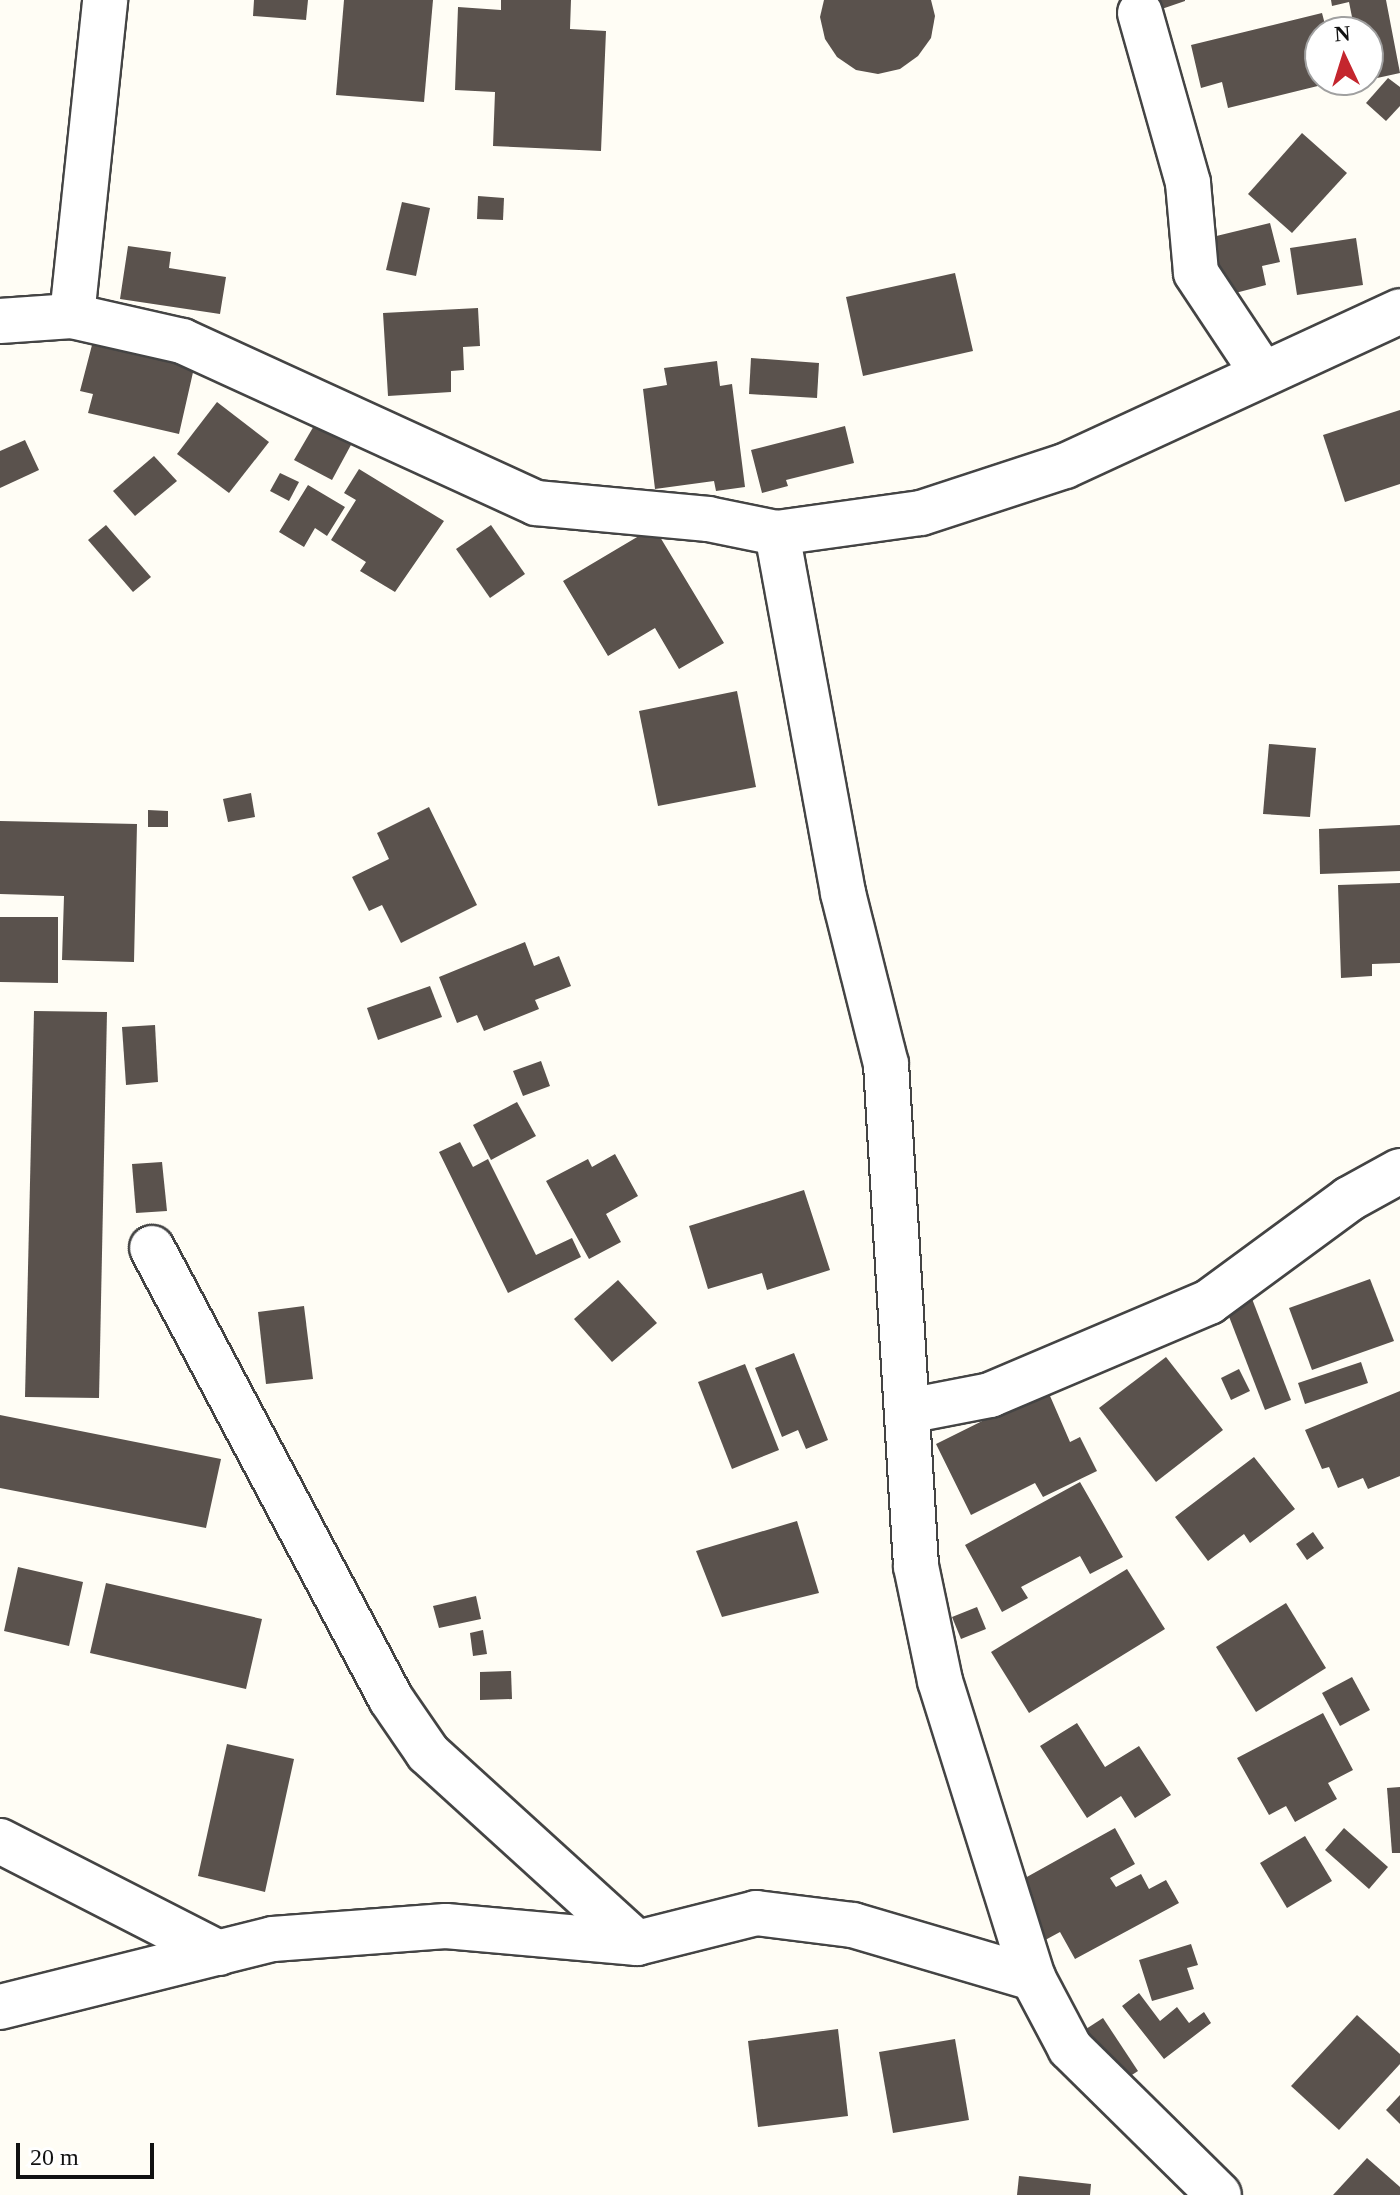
<!DOCTYPE html>
<style>
body{margin:0}
#map{position:relative;width:1400px;height:2195px;overflow:hidden;background:#fffdf5;font-family:Georgia,serif}
div>[style]{position:absolute}
.building>*{inset:0;background:#5a524d}
.roads{filter:drop-shadow(2px 0 #444) drop-shadow(-2px 0 #444) drop-shadow(0 2px #444) drop-shadow(0 -2px #444)}
.minor>*{height:44px;margin:-22px;padding:0 22px;transform-origin:22px;border-radius:22px;background:#fff}
span{translate:-50% -50%;white-space:nowrap;text-align:center;line-height:1.15;-webkit-text-stroke:8px #fff;paint-order:stroke}
.north{position:absolute;left:1304px;top:16px;width:80px;height:80px;box-sizing:border-box;background:#fff;border:2px solid #a0a0a0;border-radius:50%;rotate:356deg;font-size:22px;font-weight:700;line-height:32px;text-align:center;color:#111}
.north::after{content:'';display:block;margin:auto;width:28px;height:36px;background:#c4262e;clip-path:polygon(50% 0,100% 100%,50% 72%,0 100%)}
.scale{position:absolute;left:16px;top:2143px;width:138px;height:36px;box-sizing:border-box;border:4px solid #111;border-top:0;padding-left:10px;font-size:24px;line-height:28px;white-space:nowrap;color:#111;-webkit-text-stroke:6px #fff;paint-order:stroke}
</style>
<div id="map">
<div class="building">
<div style="clip-path:polygon(254px 0,308px 0,306px 20px,253px 16px)"></div>
<div style="clip-path:polygon(344px 0,433px 0,424px 102px,336px 95px)"></div>
<div style="clip-path:polygon(501px 0,571px 0,570px 29px,606px 31px,601px 151px,493px 146px,495px 92px,455px 90px,458px 7px,501px 10px)"></div>
<div style="clip-path:polygon(824px 0,931px 0,935px 16px,931px 38px,918px 56px,900px 69px,878px 74px,856px 70px,837px 57px,825px 39px,820px 17px)"></div>
<div style="clip-path:polygon(1145px 0,1185px 0,1185px 1px,1150px 13px)"></div>
<div style="clip-path:polygon(1331px 0,1386px 0,1400px 73px,1368px 80px,1368px 32px,1355px 32px,1349px 2px,1332px 6px)"></div>
<div style="clip-path:polygon(1322px 13px,1327px 32px,1320px 32px,1320px 80px,1338px 81px,1228px 108px,1222px 82px,1201px 88px,1191px 45px)"></div>
<div style="clip-path:polygon(1388px 78px,1400px 87px,1400px 106px,1386px 121px,1366px 103px)"></div>
<div style="clip-path:polygon(1302px 133px,1347px 173px,1292px 233px,1248px 194px)"></div>
<div style="clip-path:polygon(478px 196px,504px 198px,503px 220px,477px 219px)"></div>
<div style="clip-path:polygon(402px 202px,430px 208px,416px 276px,386px 270px)"></div>
<div style="clip-path:polygon(1270px 223px,1280px 262px,1262px 266px,1266px 285px,1220px 297px,1204px 239px)"></div>
<div style="clip-path:polygon(1356px 238px,1363px 285px,1297px 295px,1290px 248px)"></div>
<div style="clip-path:polygon(128px 246px,171px 252px,169px 268px,226px 277px,220px 314px,120px 299px)"></div>
<div style="clip-path:polygon(955px 273px,973px 351px,863px 376px,846px 297px)"></div>
<div style="clip-path:polygon(478px 308px,480px 346px,463px 347px,464px 370px,451px 371px,451px 392px,388px 396px,383px 313px)"></div>
<div style="clip-path:polygon(92px 345px,194px 368px,179px 434px,88px 413px,93px 394px,80px 391px)"></div>
<div style="clip-path:polygon(751px 358px,819px 363px,817px 398px,749px 394px)"></div>
<div style="clip-path:polygon(717px 361px,720px 386px,732px 384px,745px 487px,716px 491px,714px 481px,655px 489px,643px 389px,667px 385px,664px 368px)"></div>
<div style="clip-path:polygon(217px 402px,269px 442px,229px 493px,177px 454px)"></div>
<div style="clip-path:polygon(1400px 410px,1400px 484px,1345px 502px,1323px 435px)"></div>
<div style="clip-path:polygon(315px 424px,352px 443px,332px 480px,294px 460px)"></div>
<div style="clip-path:polygon(845px 426px,854px 463px,786px 480px,788px 486px,762px 493px,751px 450px)"></div>
<div style="clip-path:polygon(25px 440px,39px 470px,0 488px,0 451px)"></div>
<div style="clip-path:polygon(154px 456px,177px 481px,135px 516px,113px 491px)"></div>
<div style="clip-path:polygon(359px 469px,444px 521px,395px 592px,360px 571px,366px 562px,331px 540px,356px 500px,344px 493px)"></div>
<div style="clip-path:polygon(280px 473px,299px 482px,289px 501px,270px 491px)"></div>
<div style="clip-path:polygon(308px 485px,345px 507px,327px 536px,315px 528px,304px 547px,279px 532px)"></div>
<div style="clip-path:polygon(106px 525px,151px 577px,133px 592px,88px 540px)"></div>
<div style="clip-path:polygon(491px 525px,525px 574px,490px 598px,456px 549px)"></div>
<div style="clip-path:polygon(654px 527px,724px 643px,679px 669px,655px 628px,608px 656px,563px 581px)"></div>
<div style="clip-path:polygon(737px 691px,756px 787px,658px 806px,639px 711px)"></div>
<div style="clip-path:polygon(1269px 744px,1316px 748px,1310px 817px,1263px 814px)"></div>
<div style="clip-path:polygon(251px 793px,255px 817px,228px 822px,223px 799px)"></div>
<div style="clip-path:polygon(429px 807px,477px 905px,401px 943px,382px 905px,369px 911px,352px 877px,389px 859px,377px 833px)"></div>
<div style="clip-path:polygon(148px 810px,168px 811px,168px 827px,148px 827px)"></div>
<div style="clip-path:polygon(0 821px,137px 824px,134px 962px,62px 960px,64px 896px,0 894px)"></div>
<div style="clip-path:polygon(1400px 825px,1400px 871px,1320px 874px,1319px 829px)"></div>
<div style="clip-path:polygon(1400px 883px,1400px 963px,1372px 964px,1372px 976px,1341px 978px,1338px 885px)"></div>
<div style="clip-path:polygon(0 917px,58px 917px,58px 983px,0 982px)"></div>
<div style="clip-path:polygon(525px 942px,534px 966px,559px 956px,571px 986px,535px 1000px,539px 1009px,484px 1031px,477px 1015px,457px 1023px,439px 977px)"></div>
<div style="clip-path:polygon(430px 986px,442px 1017px,378px 1040px,367px 1008px)"></div>
<div style="clip-path:polygon(34px 1011px,107px 1012px,99px 1398px,25px 1397px)"></div>
<div style="clip-path:polygon(155px 1025px,158px 1082px,126px 1085px,122px 1027px)"></div>
<div style="clip-path:polygon(541px 1061px,550px 1086px,523px 1096px,513px 1071px)"></div>
<div style="clip-path:polygon(517px 1102px,536px 1136px,491px 1160px,473px 1125px)"></div>
<div style="clip-path:polygon(460px 1142px,473px 1167px,488px 1159px,536px 1255px,572px 1238px,581px 1257px,508px 1293px,439px 1152px)"></div>
<div style="clip-path:polygon(615px 1154px,638px 1196px,606px 1214px,621px 1242px,589px 1259px,546px 1181px,588px 1159px,592px 1167px)"></div>
<div style="clip-path:polygon(162px 1162px,167px 1211px,136px 1213px,132px 1164px)"></div>
<div style="clip-path:polygon(804px 1190px,830px 1270px,767px 1290px,762px 1273px,708px 1289px,689px 1226px)"></div>
<div style="clip-path:polygon(1370px 1279px,1394px 1341px,1312px 1370px,1289px 1308px)"></div>
<div style="clip-path:polygon(618px 1280px,657px 1323px,612px 1362px,574px 1319px)"></div>
<div style="clip-path:polygon(1249px 1291px,1291px 1400px,1265px 1410px,1223px 1301px)"></div>
<div style="clip-path:polygon(304px 1306px,313px 1379px,266px 1384px,258px 1312px)"></div>
<div style="clip-path:polygon(794px 1353px,828px 1440px,806px 1449px,798px 1430px,782px 1437px,755px 1368px)"></div>
<div style="clip-path:polygon(1166px 1357px,1223px 1430px,1156px 1482px,1099px 1408px)"></div>
<div style="clip-path:polygon(1361px 1362px,1368px 1383px,1305px 1404px,1298px 1383px)"></div>
<div style="clip-path:polygon(745px 1364px,779px 1450px,732px 1469px,698px 1382px)"></div>
<div style="clip-path:polygon(1239px 1369px,1250px 1391px,1231px 1400px,1221px 1378px)"></div>
<div style="clip-path:polygon(1047px 1389px,1070px 1442px,1080px 1437px,1097px 1471px,1043px 1497px,1035px 1483px,971px 1515px,936px 1444px)"></div>
<div style="clip-path:polygon(1400px 1391px,1400px 1476px,1368px 1489px,1363px 1478px,1338px 1488px,1329px 1467px,1322px 1469px,1305px 1430px)"></div>
<div style="clip-path:polygon(0 1415px,221px 1459px,206px 1528px,0 1488px)"></div>
<div style="clip-path:polygon(1254px 1457px,1295px 1509px,1250px 1543px,1244px 1534px,1208px 1561px,1175px 1517px)"></div>
<div style="clip-path:polygon(1080px 1482px,1123px 1557px,1090px 1574px,1080px 1556px,1021px 1587px,1028px 1598px,1002px 1612px,965px 1545px)"></div>
<div style="clip-path:polygon(797px 1521px,819px 1593px,722px 1617px,696px 1551px)"></div>
<div style="clip-path:polygon(1313px 1532px,1324px 1548px,1307px 1560px,1296px 1544px)"></div>
<div style="clip-path:polygon(18px 1567px,83px 1582px,69px 1646px,4px 1631px)"></div>
<div style="clip-path:polygon(1127px 1569px,1165px 1629px,1029px 1713px,991px 1652px)"></div>
<div style="clip-path:polygon(106px 1583px,262px 1619px,246px 1689px,90px 1653px)"></div>
<div style="clip-path:polygon(476px 1596px,481px 1619px,439px 1628px,433px 1606px)"></div>
<div style="clip-path:polygon(1286px 1603px,1326px 1668px,1256px 1712px,1216px 1647px)"></div>
<div style="clip-path:polygon(977px 1607px,986px 1629px,961px 1639px,952px 1617px)"></div>
<div style="clip-path:polygon(483px 1630px,487px 1654px,473px 1656px,470px 1633px)"></div>
<div style="clip-path:polygon(511px 1671px,512px 1699px,480px 1700px,480px 1672px)"></div>
<div style="clip-path:polygon(1352px 1677px,1370px 1710px,1340px 1726px,1322px 1693px)"></div>
<div style="clip-path:polygon(1323px 1713px,1353px 1770px,1328px 1783px,1337px 1799px,1295px 1822px,1286px 1806px,1269px 1815px,1237px 1758px)"></div>
<div style="clip-path:polygon(1077px 1723px,1105px 1767px,1139px 1746px,1171px 1795px,1135px 1818px,1121px 1796px,1087px 1818px,1040px 1746px)"></div>
<div style="clip-path:polygon(227px 1744px,294px 1759px,265px 1892px,198px 1876px)"></div>
<div style="clip-path:polygon(1400px 1787px,1400px 1853px,1392px 1853px,1387px 1788px)"></div>
<div style="clip-path:polygon(1115px 1828px,1135px 1864px,1110px 1878px,1116px 1887px,1141px 1874px,1149px 1889px,1166px 1880px,1179px 1903px,1075px 1959px,1060px 1932px,1036px 1945px,1016px 1883px)"></div>
<div style="clip-path:polygon(1344px 1828px,1388px 1867px,1369px 1889px,1325px 1850px)"></div>
<div style="clip-path:polygon(1305px 1836px,1332px 1881px,1287px 1908px,1260px 1863px)"></div>
<div style="clip-path:polygon(1191px 1944px,1198px 1965px,1187px 1968px,1194px 1989px,1152px 2001px,1139px 1960px)"></div>
<div style="clip-path:polygon(1139px 1993px,1160px 2021px,1177px 2007px,1189px 2023px,1204px 2012px,1211px 2023px,1164px 2059px,1122px 2006px)"></div>
<div style="clip-path:polygon(1357px 2015px,1400px 2054px,1400px 2064px,1339px 2130px,1291px 2086px)"></div>
<div style="clip-path:polygon(1103px 2018px,1138px 2071px,1121px 2082px,1086px 2029px)"></div>
<div style="clip-path:polygon(838px 2029px,848px 2116px,758px 2127px,748px 2041px)"></div>
<div style="clip-path:polygon(955px 2039px,969px 2120px,893px 2133px,879px 2052px)"></div>
<div style="clip-path:polygon(1400px 2095px,1400px 2124px,1386px 2110px)"></div>
<div style="clip-path:polygon(1367px 2158px,1400px 2187px,1400px 2195px,1333px 2195px)"></div>
<div style="clip-path:polygon(1019px 2176px,1091px 2184px,1090px 2195px,1017px 2195px)"></div>
</div>
<div class="roads">
<div class="minor">
<div style="left:1140px;top:13px;width:177px;rotate:74.2deg"></div>
<div style="left:1188px;top:183px;width:90px;rotate:84.9deg"></div>
<div style="left:1196px;top:273px;width:121px;rotate:56.4deg"></div>
<div style="left:72px;top:316px;width:318px;rotate:-84deg"></div>
<div style="left:0;top:321px;width:72px;rotate:-4deg"></div>
<div style="left:72px;top:316px;width:113px;rotate:12.8deg"></div>
<div style="left:182px;top:341px;width:389px;rotate:24.6deg"></div>
<div style="left:536px;top:503px;width:173px;rotate:5.3deg"></div>
<div style="left:708px;top:519px;width:70px;rotate:11.5deg"></div>
<div style="left:777px;top:533px;width:145px;rotate:-7.9deg"></div>
<div style="left:921px;top:513px;width:151px;rotate:-18.1deg"></div>
<div style="left:1065px;top:466px;width:369px;rotate:-24.8deg"></div>
<div style="left:777px;top:533px;width:366px;rotate:79.6deg"></div>
<div style="left:843px;top:893px;width:176px;rotate:75.9deg"></div>
<div style="left:886px;top:1064px;width:503px;rotate:86.58deg"></div>
<div style="left:916px;top:1566px;width:117px;rotate:78.2deg"></div>
<div style="left:940px;top:1681px;width:311px;rotate:72.6deg"></div>
<div style="left:1033px;top:1978px;width:79px;rotate:62.1deg"></div>
<div style="left:1070px;top:2048px;width:209px;rotate:44.6deg"></div>
<div style="left:152px;top:1248px;width:510px;rotate:62.08deg"></div>
<div style="left:391px;top:1699px;width:65px;rotate:55.6deg"></div>
<div style="left:428px;top:1753px;width:282px;rotate:42.3deg"></div>
<div style="left:908px;top:1411px;width:84px;rotate:-11deg"></div>
<div style="left:990px;top:1395px;width:238px;rotate:-23deg"></div>
<div style="left:1209px;top:1302px;width:174px;rotate:-36.3deg"></div>
<div style="left:1349px;top:1199px;width:58px;rotate:-28.8deg"></div>
<div style="left:0;top:1841px;width:246px;rotate:27.1deg"></div>
<div style="left:0;top:2007px;width:281px;rotate:-14deg"></div>
<div style="left:273px;top:1939px;width:173px;rotate:-4.3deg"></div>
<div style="left:446px;top:1926px;width:192px;rotate:5.1deg"></div>
<div style="left:637px;top:1943px;width:123px;rotate:-14.1deg"></div>
<div style="left:756px;top:1913px;width:98px;rotate:7.1deg"></div>
<div style="left:853px;top:1925px;width:188px;rotate:16.4deg"></div>
</div>
</div>
<div class="north">N</div>
<div class="scale">20 m</div>
</div>
